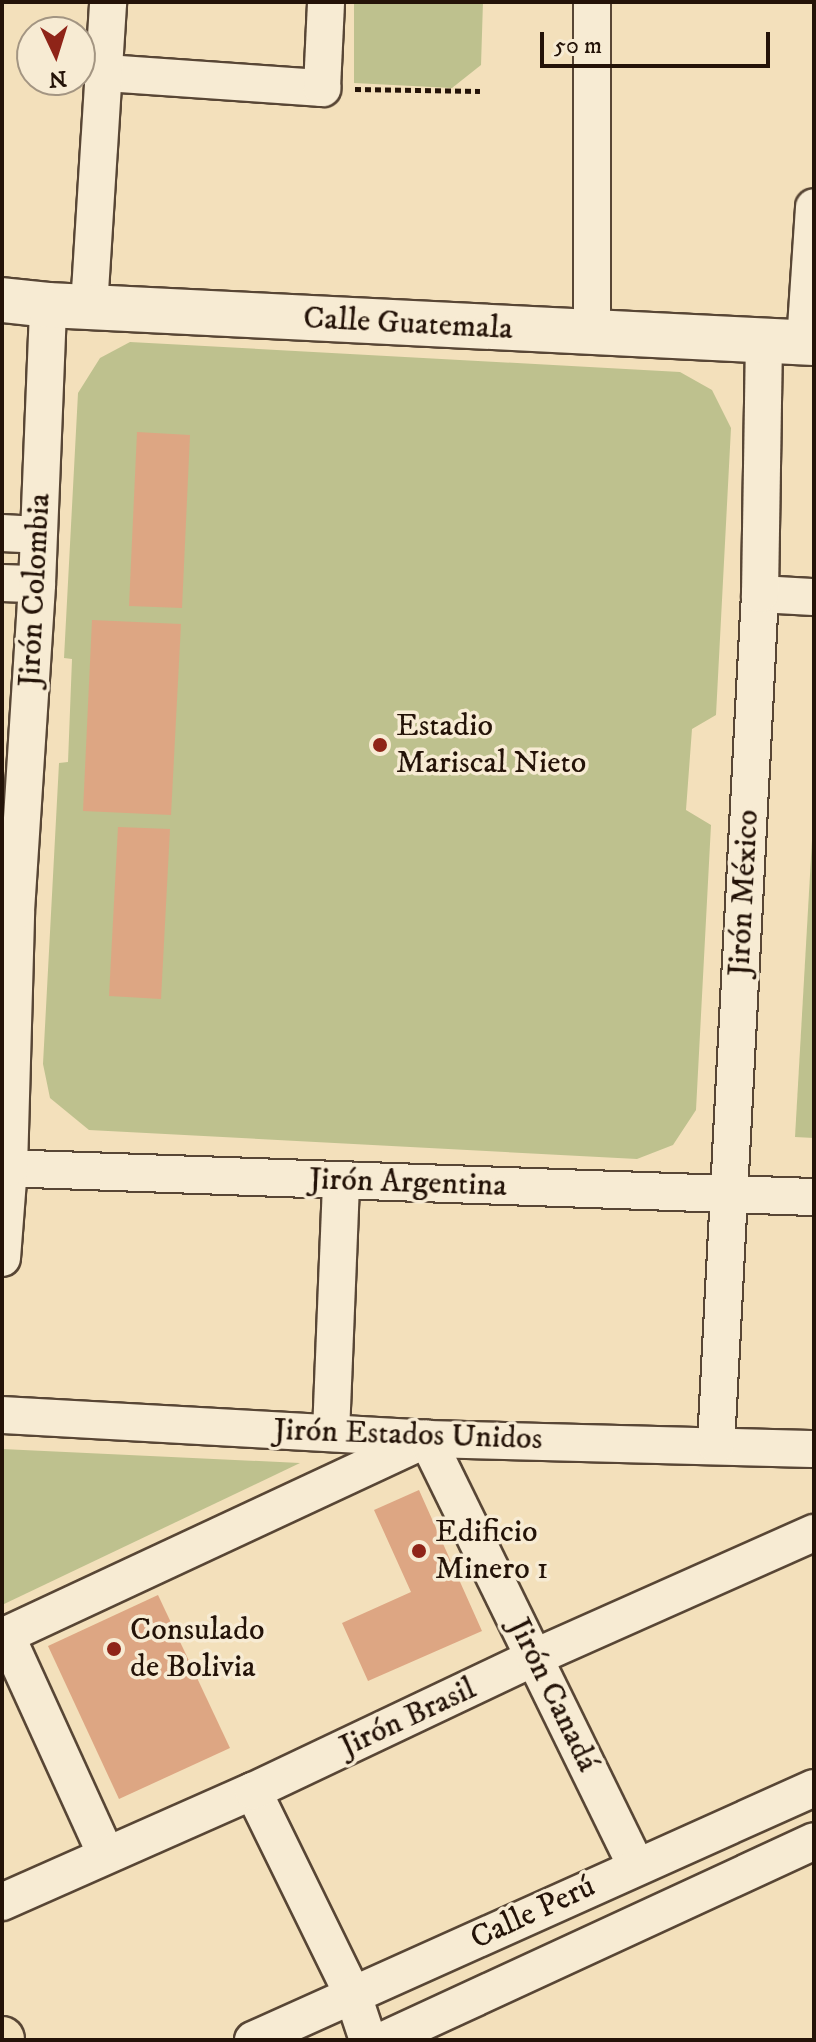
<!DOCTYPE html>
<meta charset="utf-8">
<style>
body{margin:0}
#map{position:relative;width:816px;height:2042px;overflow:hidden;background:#f3e0bb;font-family:"IM FELL DW Pica",serif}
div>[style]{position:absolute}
.green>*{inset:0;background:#bec18e}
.building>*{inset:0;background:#dda683}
.path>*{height:5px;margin-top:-2.5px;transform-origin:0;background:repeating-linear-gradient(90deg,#241308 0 6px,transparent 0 10px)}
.roads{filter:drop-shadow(2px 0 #584635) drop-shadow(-2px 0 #584635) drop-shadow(0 2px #584635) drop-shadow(0 -2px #584635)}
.minor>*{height:36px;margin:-18px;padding:0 18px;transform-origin:18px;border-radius:18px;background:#f7ebd3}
.tertiary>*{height:44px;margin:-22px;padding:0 22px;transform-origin:22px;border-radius:22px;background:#f7ebd3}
.trunk>*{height:44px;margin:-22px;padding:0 22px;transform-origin:22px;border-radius:22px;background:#f3e0bb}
.dots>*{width:22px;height:22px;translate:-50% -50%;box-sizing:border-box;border:4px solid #f7ebd3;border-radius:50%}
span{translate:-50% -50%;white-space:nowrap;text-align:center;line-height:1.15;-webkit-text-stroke:7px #f7ebd3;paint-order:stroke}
.street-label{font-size:32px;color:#241308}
.poi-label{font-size:32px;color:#241308}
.left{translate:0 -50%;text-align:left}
.frame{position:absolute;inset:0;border:4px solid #241308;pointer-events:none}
.north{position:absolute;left:16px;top:16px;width:80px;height:80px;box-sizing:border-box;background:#f7ebd3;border:2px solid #a39582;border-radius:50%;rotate:176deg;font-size:22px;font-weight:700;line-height:32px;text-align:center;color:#241308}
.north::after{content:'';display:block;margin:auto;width:28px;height:36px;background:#8f2418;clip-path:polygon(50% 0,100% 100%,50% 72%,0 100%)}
.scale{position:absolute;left:540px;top:32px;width:230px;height:36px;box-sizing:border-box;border:4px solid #241308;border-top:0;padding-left:10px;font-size:24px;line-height:28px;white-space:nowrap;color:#241308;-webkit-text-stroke:6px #f7ebd3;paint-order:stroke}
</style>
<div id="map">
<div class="green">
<div style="clip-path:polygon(354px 2px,483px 2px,481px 65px,452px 88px,354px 83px)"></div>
<div style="clip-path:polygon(130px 342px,680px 372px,712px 390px,731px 428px,716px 715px,692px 729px,686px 810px,711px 825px,696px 1110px,673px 1145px,637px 1159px,89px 1130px,50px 1098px,43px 1064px,59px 763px,68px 762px,72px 659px,64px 658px,78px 393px,100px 358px)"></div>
<div style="clip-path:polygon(814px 805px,814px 1138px,795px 1137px)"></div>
<div style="clip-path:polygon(2px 1449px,300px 1463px,2px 1605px)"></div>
</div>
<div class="building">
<div style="clip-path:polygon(137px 432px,190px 435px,182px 608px,129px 606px)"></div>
<div style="clip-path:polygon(92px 620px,181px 624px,171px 815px,83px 811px)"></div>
<div style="clip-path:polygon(118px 827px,170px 829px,161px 999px,109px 996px)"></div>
<div style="clip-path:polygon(419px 1490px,482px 1631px,368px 1681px,342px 1623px,411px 1592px,374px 1510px)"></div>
<div style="clip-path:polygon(158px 1595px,230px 1748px,119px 1799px,48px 1646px)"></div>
</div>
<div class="path">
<div style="left:355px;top:89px;width:125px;rotate:0.9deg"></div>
</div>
<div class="roads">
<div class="minor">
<div style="left:106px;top:73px;width:217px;rotate:4deg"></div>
<div style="left:322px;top:88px;width:86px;rotate:-87.3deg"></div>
<div style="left:89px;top:307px;width:306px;rotate:-86.4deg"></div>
<div style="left:592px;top:334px;width:332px;rotate:-90deg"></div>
<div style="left:805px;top:343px;width:136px;rotate:-86.2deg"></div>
<div style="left:2px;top:533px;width:36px;rotate:3deg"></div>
<div style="left:2px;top:583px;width:35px;rotate:2deg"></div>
<div style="left:760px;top:594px;width:54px;rotate:3.2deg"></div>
<div style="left:2px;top:1168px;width:813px;rotate:2.05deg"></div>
<div style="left:2px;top:1258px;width:90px;rotate:-85.6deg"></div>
<div style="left:9px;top:1168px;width:257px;rotate:-88.4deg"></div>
<div style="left:16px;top:911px;width:328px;rotate:-86.3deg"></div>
<div style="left:37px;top:584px;width:279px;rotate:-87.7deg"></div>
<div style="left:2px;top:1415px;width:426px;rotate:3.2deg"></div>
<div style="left:427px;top:1439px;width:387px;rotate:1.5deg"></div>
<div style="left:331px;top:1433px;width:251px;rotate:-87.7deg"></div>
<div style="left:716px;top:1445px;width:852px;rotate:-87.04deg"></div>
<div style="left:760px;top:594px;width:253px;rotate:-89.1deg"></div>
<div style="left:6px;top:1635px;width:241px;rotate:65.5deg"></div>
<div style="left:2px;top:1637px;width:469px;rotate:-25deg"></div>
<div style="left:427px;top:1439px;width:475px;rotate:63.9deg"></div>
<div style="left:253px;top:1791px;width:227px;rotate:63.9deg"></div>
<div style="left:353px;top:1995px;width:47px;rotate:71.6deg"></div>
<div style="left:2px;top:1902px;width:274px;rotate:-23.9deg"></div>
<div style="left:253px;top:1791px;width:312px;rotate:-25.4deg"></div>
<div style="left:535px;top:1657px;width:305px;rotate:-24deg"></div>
<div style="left:253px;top:2040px;width:615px;rotate:-24.19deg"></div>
<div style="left:384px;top:2040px;width:474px;rotate:-24.8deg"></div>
</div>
<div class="tertiary">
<div style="left:2px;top:300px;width:46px;rotate:6.2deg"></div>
<div style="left:48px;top:305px;width:767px;rotate:2.84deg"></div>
</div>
<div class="trunk">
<div style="left:2px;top:2039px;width:1px;rotate:90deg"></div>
</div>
</div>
<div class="dots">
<div style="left:380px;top:745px;background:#8f2418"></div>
<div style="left:419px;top:1551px;background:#8f2418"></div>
<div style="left:114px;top:1649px;background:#8f2418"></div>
</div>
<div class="street-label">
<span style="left:408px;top:324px;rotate:3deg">Calle Guatemala</span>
<span style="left:35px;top:590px;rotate:-87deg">Jirón Colombia</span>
<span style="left:744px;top:893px;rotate:-87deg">Jirón México</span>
<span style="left:408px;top:1183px;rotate:2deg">Jirón Argentina</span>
<span style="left:408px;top:1435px;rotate:2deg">Jirón Estados Unidos</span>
<span style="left:553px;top:1695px;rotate:64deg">Jirón Canadá</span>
<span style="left:408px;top:1718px;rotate:-25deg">Jirón Brasil</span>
<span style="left:533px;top:1913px;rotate:-25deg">Calle Perú</span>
</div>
<div class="poi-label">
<span class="left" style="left:396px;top:745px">Estadio<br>Mariscal Nieto</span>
<span class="left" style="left:435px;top:1551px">Edificio<br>Minero 1</span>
<span class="left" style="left:130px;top:1649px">Consulado<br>de Bolivia</span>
</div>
<div class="frame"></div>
<div class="north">N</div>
<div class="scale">50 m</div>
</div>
